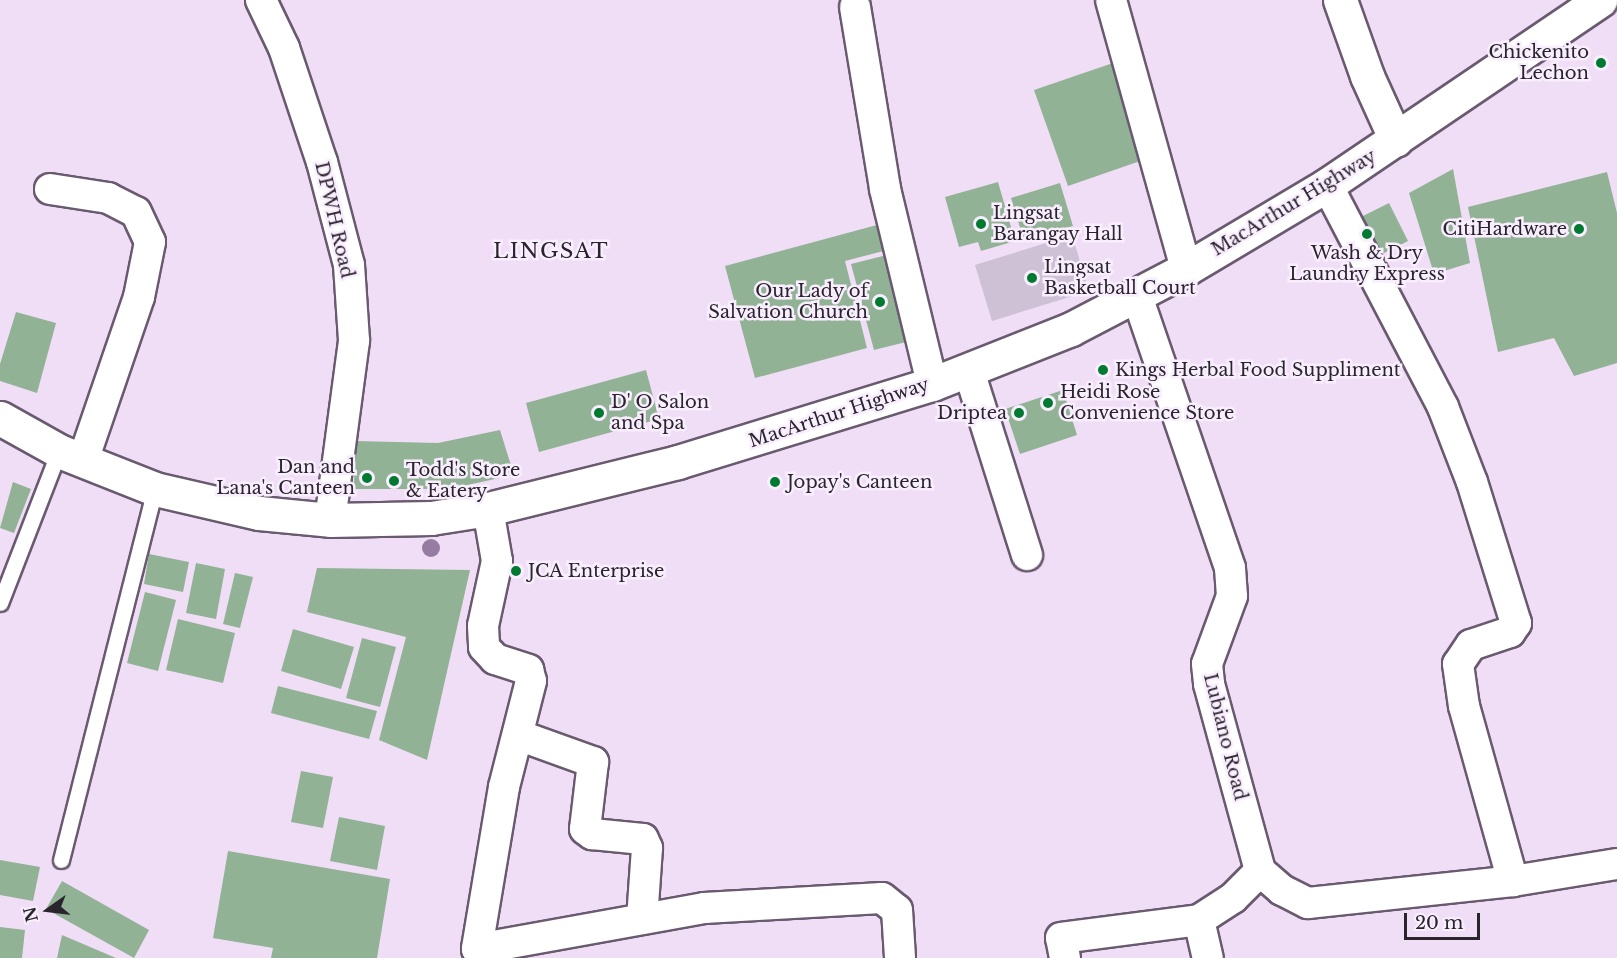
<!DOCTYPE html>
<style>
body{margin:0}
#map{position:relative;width:1617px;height:958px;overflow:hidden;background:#f0def7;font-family:"Libre Baskerville",serif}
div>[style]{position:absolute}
.green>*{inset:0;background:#cec0d5}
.building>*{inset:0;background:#91b295}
.roads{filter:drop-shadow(2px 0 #695a6f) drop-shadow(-2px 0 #695a6f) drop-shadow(0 2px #695a6f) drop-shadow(0 -2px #695a6f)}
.service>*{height:15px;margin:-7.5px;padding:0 7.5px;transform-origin:7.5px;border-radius:7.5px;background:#fff}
.minor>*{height:30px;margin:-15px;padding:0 15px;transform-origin:15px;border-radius:15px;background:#fff}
.tertiary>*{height:33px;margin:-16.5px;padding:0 16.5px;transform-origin:16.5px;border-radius:16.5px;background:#fff}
.primary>*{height:33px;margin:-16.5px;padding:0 16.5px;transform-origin:16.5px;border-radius:16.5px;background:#fff}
.trees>*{width:18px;height:18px;margin:-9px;border-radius:50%;background:#957ca0}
.dots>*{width:16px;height:16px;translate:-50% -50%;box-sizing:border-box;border:3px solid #f9eefd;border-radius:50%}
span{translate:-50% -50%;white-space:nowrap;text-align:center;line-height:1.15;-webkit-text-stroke:5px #f9eefd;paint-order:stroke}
.poi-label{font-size:18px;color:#2a242d}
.right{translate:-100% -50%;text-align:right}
.left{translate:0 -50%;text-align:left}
.street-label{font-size:18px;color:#2a242d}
.quarter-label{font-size:21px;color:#2a242d;letter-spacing:1.5px}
.north{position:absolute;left:18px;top:880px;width:60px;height:60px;-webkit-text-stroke:4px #f9eefd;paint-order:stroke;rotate:256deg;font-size:16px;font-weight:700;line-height:24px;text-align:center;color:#2a242d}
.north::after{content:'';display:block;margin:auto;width:21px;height:27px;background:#2a242d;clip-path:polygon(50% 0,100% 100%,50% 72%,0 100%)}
.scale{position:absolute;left:1404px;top:913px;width:76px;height:27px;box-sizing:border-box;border:3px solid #2a242d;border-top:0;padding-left:8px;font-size:18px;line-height:21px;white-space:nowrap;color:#2a242d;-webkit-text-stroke:4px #f9eefd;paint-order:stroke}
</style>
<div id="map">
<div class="green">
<div style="clip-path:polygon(1072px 235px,1089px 291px,992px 321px,975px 265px)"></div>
</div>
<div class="building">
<div style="clip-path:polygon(1113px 63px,1146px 159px,1068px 186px,1034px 90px)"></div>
<div style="clip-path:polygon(1453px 169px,1470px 263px,1434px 274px,1409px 193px)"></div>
<div style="clip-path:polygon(1607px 172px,1617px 213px,1617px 363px,1574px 376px,1554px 338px,1498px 352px,1468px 207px)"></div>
<div style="clip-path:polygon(998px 182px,1015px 241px,981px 251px,978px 242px,959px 247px,945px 197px)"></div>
<div style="clip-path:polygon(1060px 183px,1073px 226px,1024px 240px,1011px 198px)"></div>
<div style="clip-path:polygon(1389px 203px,1408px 241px,1374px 258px,1355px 220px)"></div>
<div style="clip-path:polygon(888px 222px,895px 248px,845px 261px,867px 348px,755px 378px,725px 266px)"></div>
<div style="clip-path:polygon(887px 255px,910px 341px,874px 350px,851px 264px)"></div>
<div style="clip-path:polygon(16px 312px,56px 323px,37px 393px,0 381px,0 364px)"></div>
<div style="clip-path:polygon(646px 370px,659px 419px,539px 452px,526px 403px)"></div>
<div style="clip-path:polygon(1063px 390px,1077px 435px,1020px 454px,1005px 409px)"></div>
<div style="clip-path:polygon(500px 430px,514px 475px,449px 489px,354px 489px,355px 441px,438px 443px)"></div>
<div style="clip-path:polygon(13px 482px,31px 489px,14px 533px,0 528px)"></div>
<div style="clip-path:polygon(149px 554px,189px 562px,183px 592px,144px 584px)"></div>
<div style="clip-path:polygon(196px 563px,225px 569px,216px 619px,186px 613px)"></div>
<div style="clip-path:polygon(317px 568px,470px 570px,427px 760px,379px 740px,406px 637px,307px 612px)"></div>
<div style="clip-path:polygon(235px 573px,253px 577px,240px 628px,223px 624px)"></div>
<div style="clip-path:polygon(145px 592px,176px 600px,158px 671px,127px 663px)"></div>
<div style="clip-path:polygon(178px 619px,235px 633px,223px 683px,166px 670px)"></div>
<div style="clip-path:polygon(293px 629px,354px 647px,341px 689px,281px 671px)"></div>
<div style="clip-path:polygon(362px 638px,396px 647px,380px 707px,346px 698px)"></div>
<div style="clip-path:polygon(278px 686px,377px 711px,369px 739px,271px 713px)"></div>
<div style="clip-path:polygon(301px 771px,333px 777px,323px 828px,291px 822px)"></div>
<div style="clip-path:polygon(339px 817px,385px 826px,377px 870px,330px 861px)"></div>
<div style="clip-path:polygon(228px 851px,390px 879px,377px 958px,271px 958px,273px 948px,213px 938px)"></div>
<div style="clip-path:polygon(0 860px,40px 867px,33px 901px,0 895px)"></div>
<div style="clip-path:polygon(62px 881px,149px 930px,134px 958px,46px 909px)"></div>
<div style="clip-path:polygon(0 927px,25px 930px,22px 958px,0 958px)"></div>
<div style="clip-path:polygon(62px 935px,116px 958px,57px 958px)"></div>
</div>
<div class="roads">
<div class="service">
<div style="left:0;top:603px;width:163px;rotate:-68.8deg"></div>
<div style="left:61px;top:860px;width:383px;rotate:-75.8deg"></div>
</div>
<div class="minor">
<div style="left:261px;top:0;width:53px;rotate:64.4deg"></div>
<div style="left:284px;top:48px;width:120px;rotate:71.6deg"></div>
<div style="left:322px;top:162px;width:106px;rotate:75.3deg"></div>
<div style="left:349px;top:265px;width:76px;rotate:86.2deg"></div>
<div style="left:354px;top:341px;width:181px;rotate:97.6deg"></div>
<div style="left:1111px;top:0;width:279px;rotate:74.4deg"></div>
<div style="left:855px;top:7px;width:184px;rotate:80.6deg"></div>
<div style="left:885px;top:189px;width:201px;rotate:76.4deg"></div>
<div style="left:1327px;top:185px;width:250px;rotate:62.4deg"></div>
<div style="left:1443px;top:407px;width:80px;rotate:68.9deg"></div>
<div style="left:1472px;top:482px;width:148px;rotate:72.7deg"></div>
<div style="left:1516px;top:623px;width:11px;rotate:124deg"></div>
<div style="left:1510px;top:632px;width:41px;rotate:161.6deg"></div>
<div style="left:1471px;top:645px;width:23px;rotate:124deg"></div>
<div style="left:1458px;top:664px;width:42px;rotate:81.9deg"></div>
<div style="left:1464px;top:706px;width:182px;rotate:74.4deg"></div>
<div style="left:50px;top:189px;width:59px;rotate:8.8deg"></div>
<div style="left:108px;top:198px;width:31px;rotate:27deg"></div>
<div style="left:136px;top:212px;width:33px;rotate:65deg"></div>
<div style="left:150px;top:242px;width:56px;rotate:101.3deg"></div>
<div style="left:139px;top:297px;width:173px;rotate:108.9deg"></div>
<div style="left:1137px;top:296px;width:287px;rotate:71.1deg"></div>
<div style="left:1230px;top:568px;width:28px;rotate:86deg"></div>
<div style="left:1232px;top:596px;width:72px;rotate:110.2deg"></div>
<div style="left:1207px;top:664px;width:20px;rotate:84deg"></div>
<div style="left:1209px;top:684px;width:194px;rotate:74.7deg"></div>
<div style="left:1260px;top:871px;width:29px;rotate:41deg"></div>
<div style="left:1282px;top:890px;width:29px;rotate:27deg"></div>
<div style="left:1308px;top:903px;width:206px;rotate:-6.1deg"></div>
<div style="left:1513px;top:881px;width:105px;rotate:-9.3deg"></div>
<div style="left:969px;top:371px;width:193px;rotate:72.5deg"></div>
<div style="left:488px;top:509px;width:53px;rotate:80.2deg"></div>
<div style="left:497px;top:561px;width:66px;rotate:102.2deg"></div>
<div style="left:483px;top:626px;width:21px;rotate:87deg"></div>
<div style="left:484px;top:647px;width:16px;rotate:47deg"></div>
<div style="left:495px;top:659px;width:35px;rotate:18deg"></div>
<div style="left:528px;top:670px;width:11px;rotate:75deg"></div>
<div style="left:531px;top:681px;width:109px;rotate:104.3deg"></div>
<div style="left:504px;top:787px;width:164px;rotate:99.5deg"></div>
<div style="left:477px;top:949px;width:231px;rotate:-10.2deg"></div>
<div style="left:704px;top:908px;width:178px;rotate:-3.2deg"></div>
<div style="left:882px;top:898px;width:19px;rotate:39deg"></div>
<div style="left:897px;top:910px;width:48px;rotate:86.4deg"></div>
<div style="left:518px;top:735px;width:80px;rotate:19.8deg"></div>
<div style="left:593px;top:762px;width:67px;rotate:96.8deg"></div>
<div style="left:585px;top:829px;width:9px;rotate:36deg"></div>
<div style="left:592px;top:834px;width:51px;rotate:5.6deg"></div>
<div style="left:643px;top:839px;width:10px;rotate:66deg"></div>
<div style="left:647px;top:848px;width:71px;rotate:94deg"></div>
<div style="left:1199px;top:920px;width:39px;rotate:77deg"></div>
<div style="left:1065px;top:958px;width:20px;rotate:-101deg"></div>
<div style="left:1061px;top:938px;width:139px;rotate:-7.4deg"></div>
<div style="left:1199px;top:920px;width:40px;rotate:-32.9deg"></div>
<div style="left:1233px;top:898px;width:38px;rotate:-45deg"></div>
</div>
<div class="tertiary">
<div style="left:1340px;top:0;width:81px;rotate:70.4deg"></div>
<div style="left:1367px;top:76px;width:70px;rotate:65.6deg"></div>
</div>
<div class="primary">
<div style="left:0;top:418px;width:68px;rotate:29.2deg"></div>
<div style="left:59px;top:451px;width:103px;rotate:21.6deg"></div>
<div style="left:155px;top:489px;width:107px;rotate:13deg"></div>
<div style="left:259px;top:513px;width:71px;rotate:5.6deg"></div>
<div style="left:330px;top:520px;width:101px;rotate:-1.1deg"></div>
<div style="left:431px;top:518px;width:58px;rotate:-9deg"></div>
<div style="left:488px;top:509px;width:196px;rotate:-13.9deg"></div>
<div style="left:678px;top:462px;width:266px;rotate:-17.1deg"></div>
<div style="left:932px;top:384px;width:149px;rotate:-21.6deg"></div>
<div style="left:1071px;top:329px;width:130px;rotate:-27.6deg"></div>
<div style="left:1186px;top:269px;width:164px;rotate:-30.8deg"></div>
<div style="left:1327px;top:185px;width:330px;rotate:-34.1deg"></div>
</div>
</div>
<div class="trees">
<div style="left:431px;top:548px"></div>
</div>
<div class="dots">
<div style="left:1601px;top:63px;background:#017a31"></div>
<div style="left:981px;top:224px;background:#017a31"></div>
<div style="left:1579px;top:229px;background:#017a31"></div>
<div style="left:1367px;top:234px;background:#017a31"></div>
<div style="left:1032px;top:278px;background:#017a31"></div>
<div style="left:880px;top:302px;background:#017a31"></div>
<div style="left:1103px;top:370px;background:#017a31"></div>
<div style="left:1048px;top:403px;background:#017a31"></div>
<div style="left:599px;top:413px;background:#017a31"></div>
<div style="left:1019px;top:413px;background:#017a31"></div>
<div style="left:367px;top:478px;background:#017a31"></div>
<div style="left:394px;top:481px;background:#017a31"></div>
<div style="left:775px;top:482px;background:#017a31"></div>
<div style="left:516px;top:571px;background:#017a31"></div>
</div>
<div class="poi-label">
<span class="right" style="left:1589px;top:63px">Chickenito<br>Lechon</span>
<span class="left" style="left:993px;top:224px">Lingsat<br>Barangay Hall</span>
<span class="right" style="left:1567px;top:229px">CitiHardware</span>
<span style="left:1367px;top:264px">Wash &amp; Dry<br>Laundry Express</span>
<span class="left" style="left:1044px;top:278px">Lingsat<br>Basketball Court</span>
<span class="right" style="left:868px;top:302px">Our Lady of<br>Salvation Church</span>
<span class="left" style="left:1115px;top:370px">Kings Herbal Food Suppliment</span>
<span class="left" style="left:1060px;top:403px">Heidi Rose<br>Convenience Store</span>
<span class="left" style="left:611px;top:413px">D' O Salon<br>and Spa</span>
<span class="right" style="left:1007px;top:413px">Driptea</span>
<span class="right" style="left:355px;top:478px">Dan and<br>Lana's Canteen</span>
<span class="left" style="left:406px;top:481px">Todd's Store<br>&amp; Eatery</span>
<span class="left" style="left:787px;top:482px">Jopay's Canteen</span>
<span class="left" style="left:528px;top:571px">JCA Enterprise</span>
</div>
<div class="street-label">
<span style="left:1294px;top:203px;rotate:-31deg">MacArthur Highway</span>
<span style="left:334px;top:220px;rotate:77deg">DPWH Road</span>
<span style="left:839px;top:413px;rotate:-18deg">MacArthur Highway</span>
<span style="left:1225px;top:737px;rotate:76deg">Lubiano Road</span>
</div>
<div class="quarter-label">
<span style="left:551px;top:251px">LINGSAT</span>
</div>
<div class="north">N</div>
<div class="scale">20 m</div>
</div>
